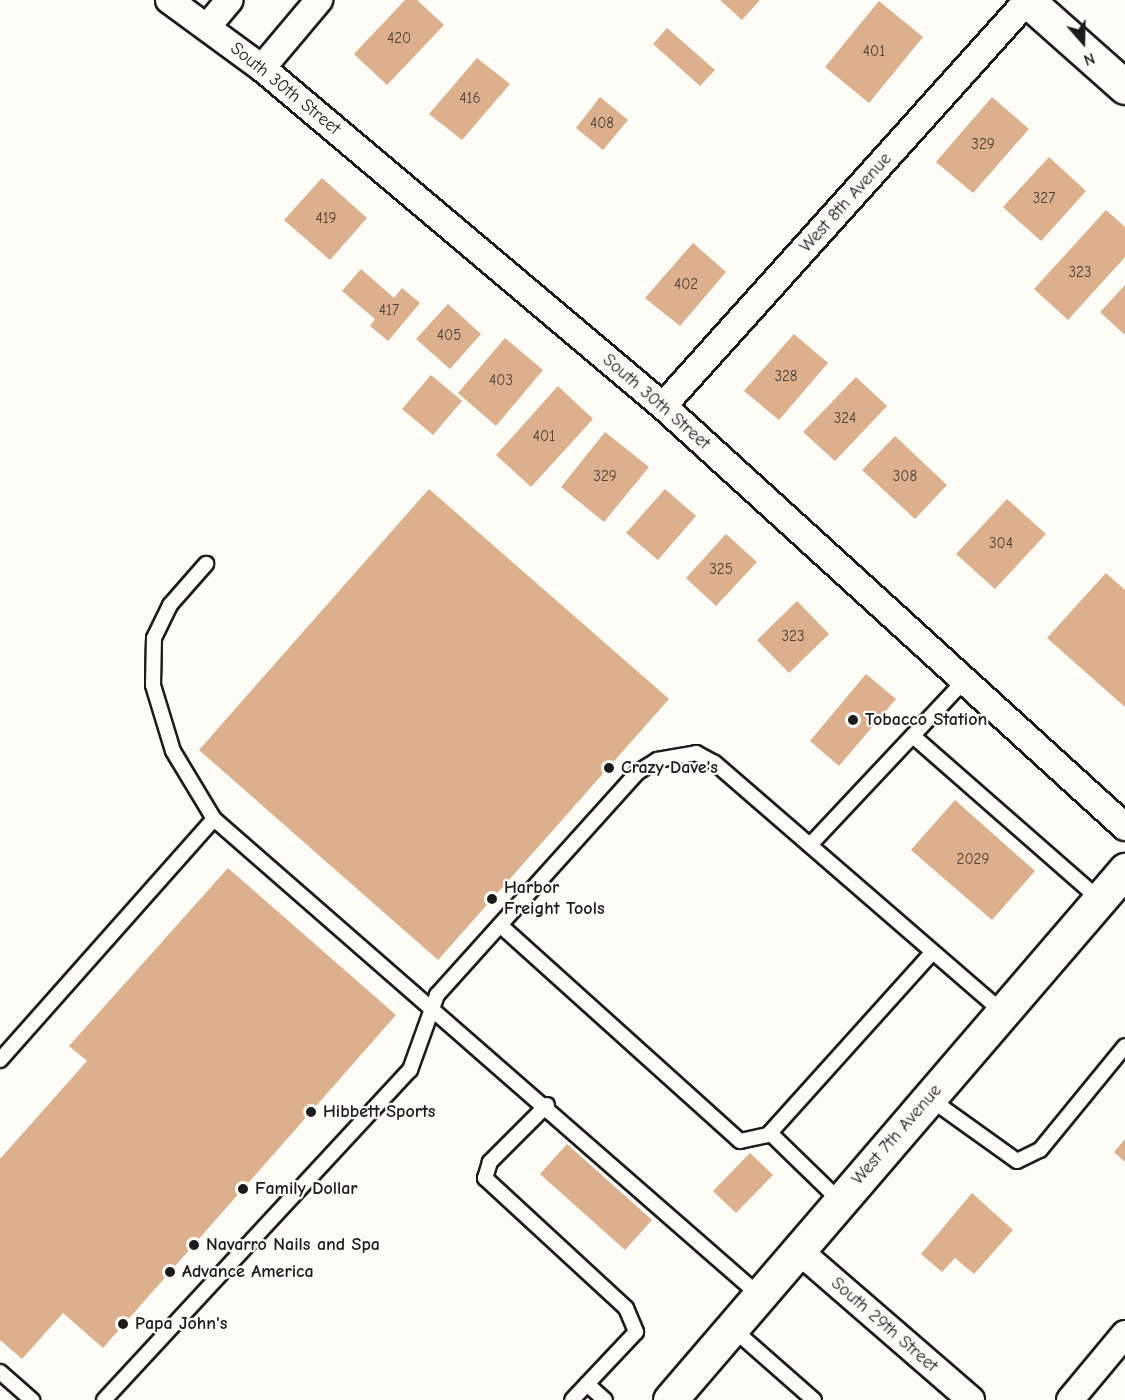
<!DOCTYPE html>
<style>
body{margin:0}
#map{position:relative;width:1125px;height:1400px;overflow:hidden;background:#fdfcf7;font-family:"Comic Neue",sans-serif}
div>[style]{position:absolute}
.building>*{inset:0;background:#dcb08d}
.roads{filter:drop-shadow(2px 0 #1c1c1c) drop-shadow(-2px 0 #1c1c1c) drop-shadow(0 2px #1c1c1c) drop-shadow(0 -2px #1c1c1c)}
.lane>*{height:14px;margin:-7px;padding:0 7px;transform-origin:7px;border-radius:7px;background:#fdfcf7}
.street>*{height:26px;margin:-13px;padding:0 13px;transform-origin:13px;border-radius:13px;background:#fdfcf7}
.secondary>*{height:33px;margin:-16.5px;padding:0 16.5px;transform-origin:16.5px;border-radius:16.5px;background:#fdfcf7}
.primary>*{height:33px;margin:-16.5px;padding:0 16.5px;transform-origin:16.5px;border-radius:16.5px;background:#fdfcf7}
.dots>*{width:16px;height:16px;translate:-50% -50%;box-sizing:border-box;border:3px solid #fdfcf7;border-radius:50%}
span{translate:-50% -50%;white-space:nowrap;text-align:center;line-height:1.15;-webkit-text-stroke:4.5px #fdfcf7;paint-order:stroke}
.number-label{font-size:15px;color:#4c4138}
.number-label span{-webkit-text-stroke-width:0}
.street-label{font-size:18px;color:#1c1c1c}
.poi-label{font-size:18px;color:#1c1c1c;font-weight:700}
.left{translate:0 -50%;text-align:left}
.north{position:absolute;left:1053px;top:12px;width:60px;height:60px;-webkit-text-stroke:4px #fdfcf7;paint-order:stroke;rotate:160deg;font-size:16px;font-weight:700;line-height:24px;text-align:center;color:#1c1c1c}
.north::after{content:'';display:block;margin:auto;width:21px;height:27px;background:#1c1c1c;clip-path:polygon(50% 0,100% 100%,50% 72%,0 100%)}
</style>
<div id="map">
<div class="building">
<div style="clip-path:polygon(405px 0,417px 0,444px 25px,387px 85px,354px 54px)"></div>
<div style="clip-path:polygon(720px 0,760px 0,742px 20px)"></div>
<div style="clip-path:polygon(879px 1px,923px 37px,869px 103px,825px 67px)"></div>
<div style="clip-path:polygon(667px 28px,715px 70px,700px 86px,653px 44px)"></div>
<div style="clip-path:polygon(477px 58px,510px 84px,462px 140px,429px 114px)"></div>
<div style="clip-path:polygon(600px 97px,628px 120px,603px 150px,576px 128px)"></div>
<div style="clip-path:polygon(992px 97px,1029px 129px,973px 193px,936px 162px)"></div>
<div style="clip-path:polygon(1049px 157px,1086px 191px,1041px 241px,1003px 207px)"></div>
<div style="clip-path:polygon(322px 178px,367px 218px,330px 260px,284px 220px)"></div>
<div style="clip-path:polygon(1106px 210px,1125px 227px,1125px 257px,1068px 320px,1034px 289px)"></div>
<div style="clip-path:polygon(693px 243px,726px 272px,680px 326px,645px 298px)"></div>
<div style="clip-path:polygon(361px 269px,394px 298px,402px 288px,420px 303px,388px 341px,370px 326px,375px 319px,342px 291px)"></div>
<div style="clip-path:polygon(1125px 285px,1125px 335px,1100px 312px)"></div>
<div style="clip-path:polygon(448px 304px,481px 334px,450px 369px,416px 339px)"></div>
<div style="clip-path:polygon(794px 334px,828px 363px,779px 420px,744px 391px)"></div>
<div style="clip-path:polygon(505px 338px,543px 370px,496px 426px,458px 393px)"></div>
<div style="clip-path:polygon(431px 375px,462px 401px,433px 435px,402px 409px)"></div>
<div style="clip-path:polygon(856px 377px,887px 406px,835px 461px,803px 432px)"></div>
<div style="clip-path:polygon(558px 386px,593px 419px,531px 487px,496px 455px)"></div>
<div style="clip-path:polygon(605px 432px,649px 467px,604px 522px,561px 487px)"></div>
<div style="clip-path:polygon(895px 436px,947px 485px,915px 519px,862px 470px)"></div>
<div style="clip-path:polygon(429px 489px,669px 699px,438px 960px,199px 750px)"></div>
<div style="clip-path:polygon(665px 489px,696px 516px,658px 560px,626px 533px)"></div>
<div style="clip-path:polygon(1007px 499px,1046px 534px,995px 589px,956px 554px)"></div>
<div style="clip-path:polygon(726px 534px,757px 562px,716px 606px,686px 578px)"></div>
<div style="clip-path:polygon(1106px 573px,1125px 590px,1125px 707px,1047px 638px)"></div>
<div style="clip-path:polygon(797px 601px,829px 634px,789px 673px,757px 640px)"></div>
<div style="clip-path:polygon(866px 674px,896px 699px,839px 766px,810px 741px)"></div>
<div style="clip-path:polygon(955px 800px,1035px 871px,992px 920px,911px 850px)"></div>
<div style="clip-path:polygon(228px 868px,396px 1015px,103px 1348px,63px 1313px,22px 1359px,0 1340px,0 1159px,87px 1061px,69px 1046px)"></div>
<div style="clip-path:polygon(1125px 1139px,1125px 1162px,1114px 1152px)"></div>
<div style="clip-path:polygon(567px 1144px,652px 1220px,625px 1250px,540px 1174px)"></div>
<div style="clip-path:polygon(750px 1153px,773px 1175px,736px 1213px,713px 1191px)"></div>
<div style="clip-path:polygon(972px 1193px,1013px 1230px,974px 1274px,955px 1258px,942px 1272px,921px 1254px)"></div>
</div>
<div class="roads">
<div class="lane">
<div style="left:913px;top:736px;width:247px;rotate:41.2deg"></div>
<div style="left:214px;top:819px;width:724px;rotate:41.13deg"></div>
<div style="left:810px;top:845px;width:225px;rotate:-46.8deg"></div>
<div style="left:500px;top:925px;width:323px;rotate:42deg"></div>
<div style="left:740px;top:1141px;width:29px;rotate:-12deg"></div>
<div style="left:768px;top:1135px;width:246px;rotate:-48deg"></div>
<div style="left:0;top:1060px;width:322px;rotate:-48.4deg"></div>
<div style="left:214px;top:819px;width:79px;rotate:-121.1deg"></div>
<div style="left:173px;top:751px;width:69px;rotate:-106.9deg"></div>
<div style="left:153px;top:685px;width:47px;rotate:-88.8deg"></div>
<div style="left:154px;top:638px;width:37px;rotate:-64deg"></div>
<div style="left:170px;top:605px;width:55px;rotate:-48.7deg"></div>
<div style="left:929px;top:1098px;width:108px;rotate:35.6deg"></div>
<div style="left:1017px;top:1161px;width:25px;rotate:-26deg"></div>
<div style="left:1040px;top:1150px;width:134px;rotate:-50.7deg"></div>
<div style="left:547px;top:1105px;width:81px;rotate:135deg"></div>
<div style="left:490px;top:1162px;width:17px;rotate:107deg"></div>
<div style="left:485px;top:1178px;width:192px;rotate:42.7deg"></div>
<div style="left:626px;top:1308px;width:26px;rotate:67deg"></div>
<div style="left:636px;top:1332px;width:93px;rotate:133.3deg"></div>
<div style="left:770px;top:1133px;width:98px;rotate:44.2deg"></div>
<div style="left:732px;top:1328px;width:109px;rotate:41.3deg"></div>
<div style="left:0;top:1372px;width:43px;rotate:41.2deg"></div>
<div style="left:587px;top:1384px;width:24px;rotate:42deg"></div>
<div style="left:104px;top:1400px;width:450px;rotate:-47.2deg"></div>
<div style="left:410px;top:1070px;width:80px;rotate:-70.2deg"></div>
<div style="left:437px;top:995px;width:300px;rotate:-48deg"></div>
<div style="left:638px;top:772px;width:22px;rotate:-32deg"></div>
<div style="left:657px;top:760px;width:40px;rotate:-10deg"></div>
<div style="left:696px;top:753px;width:21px;rotate:28deg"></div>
<div style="left:715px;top:763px;width:380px;rotate:40.9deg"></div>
</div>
<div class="street">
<div style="left:169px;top:0;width:115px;rotate:36.2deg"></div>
<div style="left:262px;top:68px;width:524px;rotate:40.13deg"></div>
<div style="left:663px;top:406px;width:625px;rotate:42.34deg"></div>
<div style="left:207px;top:27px;width:35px;rotate:-50deg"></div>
<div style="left:262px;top:68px;width:89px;rotate:-50deg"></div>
<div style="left:663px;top:406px;width:546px;rotate:-48.04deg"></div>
<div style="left:798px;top:1250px;width:229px;rotate:40.9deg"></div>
<div style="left:1070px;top:1400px;width:86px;rotate:-50.2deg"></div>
</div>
<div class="secondary">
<div style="left:1027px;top:0;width:131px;rotate:41.6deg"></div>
</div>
<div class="primary">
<div style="left:670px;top:1400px;width:699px;rotate:-49.35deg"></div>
</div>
</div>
<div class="dots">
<div style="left:853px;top:720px;background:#1c1c1c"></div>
<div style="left:609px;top:768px;background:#1c1c1c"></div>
<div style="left:492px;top:899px;background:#1c1c1c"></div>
<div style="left:311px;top:1112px;background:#1c1c1c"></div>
<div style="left:243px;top:1189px;background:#1c1c1c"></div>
<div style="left:194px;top:1245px;background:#1c1c1c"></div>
<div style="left:170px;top:1272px;background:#1c1c1c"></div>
<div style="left:123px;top:1324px;background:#1c1c1c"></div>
</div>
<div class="number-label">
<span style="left:399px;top:39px">420</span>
<span style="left:874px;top:52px">401</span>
<span style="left:470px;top:99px">416</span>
<span style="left:602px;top:124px">408</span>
<span style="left:983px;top:145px">329</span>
<span style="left:1044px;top:199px">327</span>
<span style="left:326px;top:219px">419</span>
<span style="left:1080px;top:273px">323</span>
<span style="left:686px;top:285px">402</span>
<span style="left:389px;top:311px">417</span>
<span style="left:449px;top:336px">405</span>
<span style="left:786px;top:377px">328</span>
<span style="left:501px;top:381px">403</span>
<span style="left:845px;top:419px">324</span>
<span style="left:544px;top:437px">401</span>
<span style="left:605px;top:477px">329</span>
<span style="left:905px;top:477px">308</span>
<span style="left:1001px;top:544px">304</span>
<span style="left:721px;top:570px">325</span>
<span style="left:793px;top:637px">323</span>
<span style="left:973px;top:860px">2029</span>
</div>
<div class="street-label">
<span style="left:285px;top:89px;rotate:39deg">South 30th Street</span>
<span style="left:846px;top:203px;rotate:-48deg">West 8th Avenue</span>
<span style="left:656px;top:402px;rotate:41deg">South 30th Street</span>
<span style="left:897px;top:1135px;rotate:-49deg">West 7th Avenue</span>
<span style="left:884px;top:1325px;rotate:41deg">South 29th Street</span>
</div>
<div class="poi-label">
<span class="left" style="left:865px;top:720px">Tobacco Station</span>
<span class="left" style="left:621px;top:768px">Crazy Dave's</span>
<span class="left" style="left:504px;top:899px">Harbor<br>Freight Tools</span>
<span class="left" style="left:323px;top:1112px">Hibbett Sports</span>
<span class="left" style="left:255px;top:1189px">Family Dollar</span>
<span class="left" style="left:206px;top:1245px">Navarro Nails and Spa</span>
<span class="left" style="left:182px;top:1272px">Advance America</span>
<span class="left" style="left:135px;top:1324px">Papa John's</span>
</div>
<div class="north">N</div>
</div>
